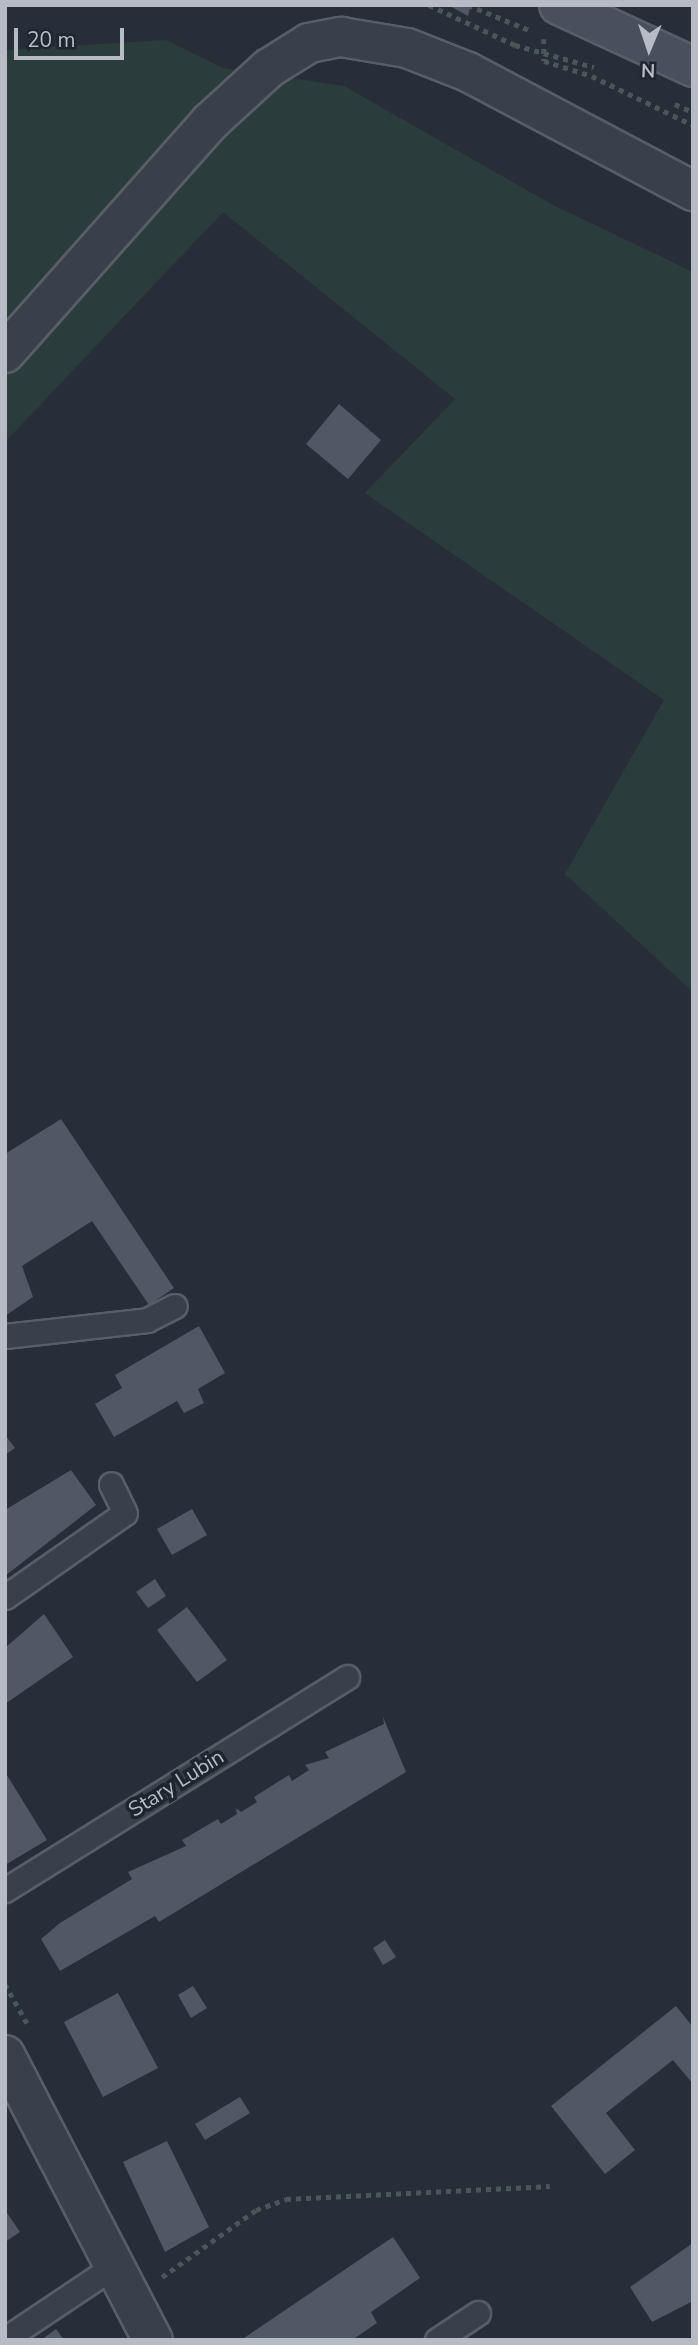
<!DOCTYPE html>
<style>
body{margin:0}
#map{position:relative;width:698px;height:2345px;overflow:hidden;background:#272e3a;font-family:"Nunito Sans",sans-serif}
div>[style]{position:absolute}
.green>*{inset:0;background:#2b3c3d}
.building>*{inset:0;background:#505865}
.path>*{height:4.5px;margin-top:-2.25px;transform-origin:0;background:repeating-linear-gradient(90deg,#48575a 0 5px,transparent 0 10px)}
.roads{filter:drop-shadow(2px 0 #585e68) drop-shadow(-2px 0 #585e68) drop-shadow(0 2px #585e68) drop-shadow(0 -2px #585e68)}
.lane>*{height:23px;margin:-11.5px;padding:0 11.5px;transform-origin:11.5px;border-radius:11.5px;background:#3a404b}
.street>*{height:38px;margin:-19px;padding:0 19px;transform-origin:19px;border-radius:19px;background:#3a404b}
.secondary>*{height:38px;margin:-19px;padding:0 19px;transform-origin:19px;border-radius:19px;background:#494f5d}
span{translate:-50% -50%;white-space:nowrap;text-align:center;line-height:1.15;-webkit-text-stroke:7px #1f252f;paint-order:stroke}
.street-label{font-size:21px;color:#b6bbc6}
.frame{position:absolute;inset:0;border:7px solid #b6bbc6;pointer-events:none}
.north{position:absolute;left:614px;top:14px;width:70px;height:70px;-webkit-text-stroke:5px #1f252f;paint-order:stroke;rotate:182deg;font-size:19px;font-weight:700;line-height:28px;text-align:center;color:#b6bbc6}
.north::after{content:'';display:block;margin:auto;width:24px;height:32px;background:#b6bbc6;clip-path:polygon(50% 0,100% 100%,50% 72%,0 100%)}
.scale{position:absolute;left:14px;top:28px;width:110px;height:32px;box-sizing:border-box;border:4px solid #b6bbc6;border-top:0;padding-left:9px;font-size:21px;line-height:24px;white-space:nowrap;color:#b6bbc6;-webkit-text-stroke:5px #1f252f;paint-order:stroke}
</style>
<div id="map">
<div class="green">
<div style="clip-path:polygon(166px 40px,223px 68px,344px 86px,553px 205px,693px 272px,693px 992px,565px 874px,664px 700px,365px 493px,455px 399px,223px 212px,5px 442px,5px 50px)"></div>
</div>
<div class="building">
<div style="clip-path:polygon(448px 5px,463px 5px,470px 8px,468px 16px)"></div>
<div style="clip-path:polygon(339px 404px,381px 440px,348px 479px,306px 444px)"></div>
<div style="clip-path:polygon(61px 1119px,174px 1288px,149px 1305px,92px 1221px,22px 1266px,33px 1297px,5px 1316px,5px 1154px)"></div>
<div style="clip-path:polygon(199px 1326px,225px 1373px,198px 1389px,204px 1403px,184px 1413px,177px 1401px,114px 1437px,95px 1404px,122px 1388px,115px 1375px)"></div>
<div style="clip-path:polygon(5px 1435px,15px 1448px,5px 1455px)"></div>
<div style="clip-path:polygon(71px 1470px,96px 1505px,5px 1576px,5px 1510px)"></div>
<div style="clip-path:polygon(192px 1509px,207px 1535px,172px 1555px,157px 1529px)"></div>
<div style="clip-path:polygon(155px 1579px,166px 1596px,148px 1608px,136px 1592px)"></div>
<div style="clip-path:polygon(187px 1607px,227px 1660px,197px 1682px,157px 1630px)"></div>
<div style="clip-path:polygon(44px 1614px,73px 1657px,5px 1704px,5px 1648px)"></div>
<div style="clip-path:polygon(383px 1717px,406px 1772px,159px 1922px,155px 1916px,60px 1971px,41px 1939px,60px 1923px,132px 1879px,128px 1872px,186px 1846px,182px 1840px,218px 1819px,221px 1824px,237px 1814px,236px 1808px,241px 1812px,257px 1802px,254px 1797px,289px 1775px,292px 1781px,309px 1770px,305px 1765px,329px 1758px,325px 1752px,384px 1724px)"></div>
<div style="clip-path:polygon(5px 1772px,47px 1840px,5px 1865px)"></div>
<div style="clip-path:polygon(385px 1940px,396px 1957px,383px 1965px,373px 1948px)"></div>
<div style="clip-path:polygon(193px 1986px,207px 2008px,191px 2018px,178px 1995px)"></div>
<div style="clip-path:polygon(118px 1993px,158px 2068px,103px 2097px,64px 2022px)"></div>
<div style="clip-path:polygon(676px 2006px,693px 2027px,693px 2084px,673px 2060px,606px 2113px,635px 2150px,605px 2174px,551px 2106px)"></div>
<div style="clip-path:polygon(240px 2097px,250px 2113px,205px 2140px,195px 2124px)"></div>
<div style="clip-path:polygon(167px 2141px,209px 2227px,165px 2252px,123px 2162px)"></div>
<div style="clip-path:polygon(5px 2210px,20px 2232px,5px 2242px)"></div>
<div style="clip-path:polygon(393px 2237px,420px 2278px,371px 2312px,377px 2323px,352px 2340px,241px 2340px)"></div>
<div style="clip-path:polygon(693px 2243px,693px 2301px,652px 2322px,630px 2287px)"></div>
<div style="clip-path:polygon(56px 2329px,64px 2340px,41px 2340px)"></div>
</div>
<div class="path">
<div style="left:429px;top:5px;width:95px;rotate:24.9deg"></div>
<div style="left:515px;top:45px;width:82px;rotate:15.6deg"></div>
<div style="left:468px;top:5px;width:66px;rotate:22.3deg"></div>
<div style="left:544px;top:39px;width:22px;rotate:90deg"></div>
<div style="left:544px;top:61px;width:50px;rotate:17.4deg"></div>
<div style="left:592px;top:76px;width:112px;rotate:25.9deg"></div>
<div style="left:675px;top:104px;width:20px;rotate:24deg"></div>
<div style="left:5px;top:1984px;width:45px;rotate:60.6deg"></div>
<div style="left:162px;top:2277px;width:115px;rotate:-35.5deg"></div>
<div style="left:256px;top:2210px;width:32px;rotate:-20deg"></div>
<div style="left:286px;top:2199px;width:264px;rotate:-2.8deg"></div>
</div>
<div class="roads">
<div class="lane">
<div style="left:5px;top:1336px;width:143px;rotate:-6.4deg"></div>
<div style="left:147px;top:1320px;width:31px;rotate:-27deg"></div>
<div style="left:5px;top:1597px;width:146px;rotate:-35deg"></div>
<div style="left:125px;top:1513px;width:32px;rotate:-116deg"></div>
<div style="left:5px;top:1890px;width:403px;rotate:-31.9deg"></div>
<div style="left:5px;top:2339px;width:131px;rotate:-33.8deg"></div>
<div style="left:437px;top:2340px;width:49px;rotate:-33.4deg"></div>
</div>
<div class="street">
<div style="left:5px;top:353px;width:309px;rotate:-48.4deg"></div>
<div style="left:210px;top:122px;width:80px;rotate:-42.5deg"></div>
<div style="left:269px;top:68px;width:47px;rotate:-32deg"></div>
<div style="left:309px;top:43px;width:33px;rotate:-11deg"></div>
<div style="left:341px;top:37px;width:67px;rotate:9.5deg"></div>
<div style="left:407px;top:48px;width:66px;rotate:21.5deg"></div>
<div style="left:468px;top:72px;width:255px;rotate:27.9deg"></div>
<div style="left:5px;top:2055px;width:321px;rotate:62.6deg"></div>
</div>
<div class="secondary">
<div style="left:559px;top:5px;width:148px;rotate:24.8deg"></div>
</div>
</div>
<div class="street-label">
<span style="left:176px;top:1783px;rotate:-32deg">Stary Lubin</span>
</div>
<div class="frame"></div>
<div class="north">N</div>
<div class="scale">20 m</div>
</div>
